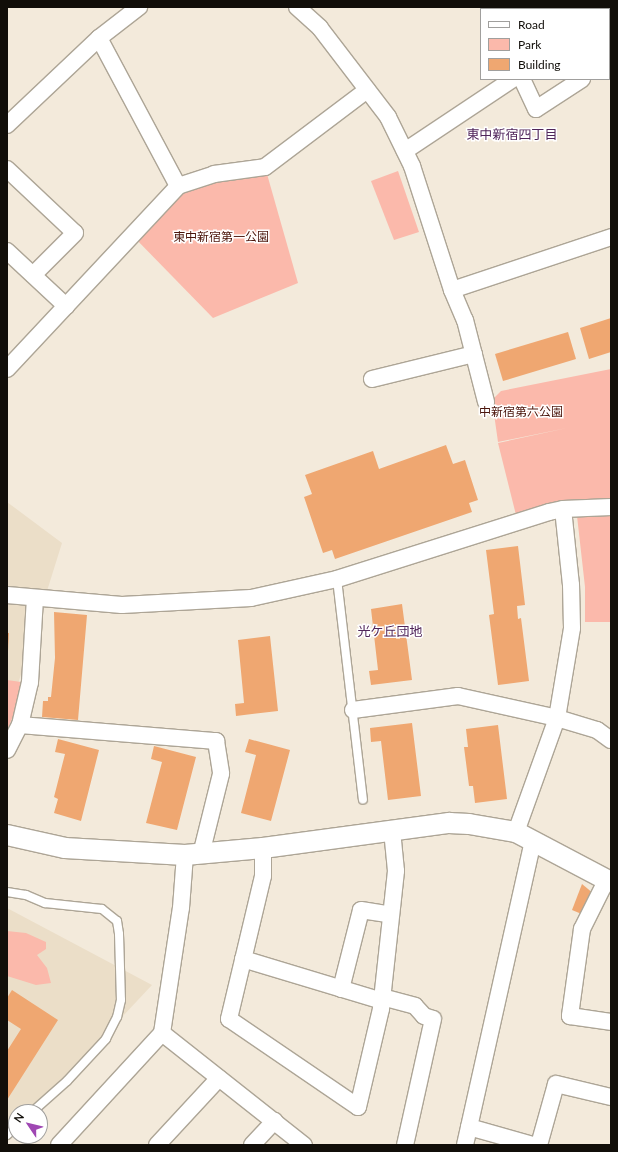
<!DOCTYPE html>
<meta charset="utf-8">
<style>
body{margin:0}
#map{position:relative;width:618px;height:1152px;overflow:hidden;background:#f3eadb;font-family:Lato,"Noto Sans JP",sans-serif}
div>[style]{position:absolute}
.built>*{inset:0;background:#ebdec8}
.green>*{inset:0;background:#fbb9ab}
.building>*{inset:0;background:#efa771}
.roads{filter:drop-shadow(1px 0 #ada596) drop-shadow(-1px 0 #ada596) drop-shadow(0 1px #ada596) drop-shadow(0 -1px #ada596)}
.service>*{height:8px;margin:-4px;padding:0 4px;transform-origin:4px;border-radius:4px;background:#fff}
.minor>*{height:16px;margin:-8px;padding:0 8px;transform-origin:8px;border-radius:8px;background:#fff}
.tertiary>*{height:20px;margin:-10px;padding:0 10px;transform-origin:10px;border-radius:10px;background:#fff}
span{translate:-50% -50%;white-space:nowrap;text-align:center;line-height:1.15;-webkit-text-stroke:3px #fff;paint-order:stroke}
.park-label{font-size:12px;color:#4b150b}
.neighbourhood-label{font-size:13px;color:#50255a}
.frame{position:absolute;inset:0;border:8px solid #110e09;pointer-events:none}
.legend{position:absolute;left:480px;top:8px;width:130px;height:72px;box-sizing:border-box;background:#fff;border:1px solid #a09f9d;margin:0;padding:5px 7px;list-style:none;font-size:12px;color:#110e09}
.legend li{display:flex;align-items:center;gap:8px;height:20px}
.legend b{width:20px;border:1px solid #a09f9d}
.north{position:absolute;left:8px;top:1104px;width:40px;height:40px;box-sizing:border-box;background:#fff;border:1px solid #a09f9d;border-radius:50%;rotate:305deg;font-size:11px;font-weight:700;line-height:16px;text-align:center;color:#110e09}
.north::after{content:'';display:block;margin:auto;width:14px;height:18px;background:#9f47b3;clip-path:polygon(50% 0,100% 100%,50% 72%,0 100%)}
</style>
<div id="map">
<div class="built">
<div style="clip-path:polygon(7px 502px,62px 543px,7px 719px)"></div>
<div style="clip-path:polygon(7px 908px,152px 985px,62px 1081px,26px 1112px,16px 1112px,16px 1121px,7px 1128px)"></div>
</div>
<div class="green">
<div style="clip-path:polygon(265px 167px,298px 283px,213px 318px,132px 235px,178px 186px)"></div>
<div style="clip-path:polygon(398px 171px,419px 232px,394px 240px,371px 181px)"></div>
<div style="clip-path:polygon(611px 369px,611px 501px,516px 515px,498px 443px,567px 428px,498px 442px,492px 400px,501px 391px)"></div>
<div style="clip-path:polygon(611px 514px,611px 622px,585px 622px,585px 587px,577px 516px)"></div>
<div style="clip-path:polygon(7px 680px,21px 682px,15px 712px,7px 730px)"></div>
<div style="clip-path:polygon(7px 931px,26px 933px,46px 942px,46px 949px,37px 955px,47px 968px,51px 983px,36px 985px,7px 976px)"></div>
</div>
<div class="building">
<div style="clip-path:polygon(611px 318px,611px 352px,589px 359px,580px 328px)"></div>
<div style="clip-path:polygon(568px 332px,576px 359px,503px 381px,495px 354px)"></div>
<div style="clip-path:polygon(446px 445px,453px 464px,465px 460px,478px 500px,469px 503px,472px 512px,335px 559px,332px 550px,323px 553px,304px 497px,312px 494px,305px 475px,373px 451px,379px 469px)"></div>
<div style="clip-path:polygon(518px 546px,525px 605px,517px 606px,518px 619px,521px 618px,529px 681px,498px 685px,489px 615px,494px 614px,486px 550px)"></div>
<div style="clip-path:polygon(402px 604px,412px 680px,371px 685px,369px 671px,378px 670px,371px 609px)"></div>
<div style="clip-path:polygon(54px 612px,87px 615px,78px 720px,42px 717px,43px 701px,48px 701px,48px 697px,51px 697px,55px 658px)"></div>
<div style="clip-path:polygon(7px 633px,9px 633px,8px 651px,7px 651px)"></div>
<div style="clip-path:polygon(270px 636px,278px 711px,236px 716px,235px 704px,244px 703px,238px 640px)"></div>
<div style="clip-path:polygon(412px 723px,421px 796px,388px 800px,381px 741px,371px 742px,370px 728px)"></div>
<div style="clip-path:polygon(498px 725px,507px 799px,475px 803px,473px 786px,469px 786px,464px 747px,468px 747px,466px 729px)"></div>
<div style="clip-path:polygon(58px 739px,99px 750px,81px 821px,54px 813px,58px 799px,54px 797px,65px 754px,55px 752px)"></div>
<div style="clip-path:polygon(249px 739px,290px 750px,271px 821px,241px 813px,256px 755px,245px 752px)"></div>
<div style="clip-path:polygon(154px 746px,196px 757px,177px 830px,146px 823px,162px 762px,151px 759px)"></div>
<div style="clip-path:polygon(582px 884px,594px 894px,584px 915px,572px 910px)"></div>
<div style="clip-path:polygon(12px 990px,58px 1020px,7px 1100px,7px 1051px,21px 1029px,7px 1020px,7px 998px)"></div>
</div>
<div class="roads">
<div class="service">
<div style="left:337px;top:579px;width:222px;rotate:83.3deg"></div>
<div style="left:7px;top:892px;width:19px;rotate:9deg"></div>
<div style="left:26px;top:895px;width:21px;rotate:23deg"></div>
<div style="left:45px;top:903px;width:57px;rotate:6deg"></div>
<div style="left:102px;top:909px;width:19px;rotate:39deg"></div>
<div style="left:117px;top:921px;width:13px;rotate:81deg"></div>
<div style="left:119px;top:934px;width:66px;rotate:88.3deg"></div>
<div style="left:121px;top:1000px;width:17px;rotate:103deg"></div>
<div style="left:117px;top:1017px;width:25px;rotate:117deg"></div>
<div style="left:106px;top:1039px;width:57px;rotate:132.9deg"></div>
<div style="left:67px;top:1081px;width:47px;rotate:138.5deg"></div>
<div style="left:7px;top:1135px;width:12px;rotate:-42deg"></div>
</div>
<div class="minor">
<div style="left:297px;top:7px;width:31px;rotate:42deg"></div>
<div style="left:320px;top:28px;width:112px;rotate:52.6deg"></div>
<div style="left:388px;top:117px;width:55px;rotate:63.9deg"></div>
<div style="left:412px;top:166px;width:130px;rotate:72.1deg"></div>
<div style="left:452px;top:290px;width:168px;rotate:-18.4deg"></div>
<div style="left:579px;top:9px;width:4px;rotate:-34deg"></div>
<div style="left:99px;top:38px;width:168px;rotate:61.9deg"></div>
<div style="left:609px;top:61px;width:2px;rotate:-27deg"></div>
<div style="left:522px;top:79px;width:33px;rotate:65deg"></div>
<div style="left:536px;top:109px;width:55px;rotate:-33.1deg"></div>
<div style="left:7px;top:125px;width:127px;rotate:-43.4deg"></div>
<div style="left:99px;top:38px;width:51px;rotate:-37.8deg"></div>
<div style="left:405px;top:151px;width:130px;rotate:-33.7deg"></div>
<div style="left:7px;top:169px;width:93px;rotate:43.3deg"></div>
<div style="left:75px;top:233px;width:59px;rotate:135deg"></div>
<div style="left:7px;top:251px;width:81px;rotate:43deg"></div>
<div style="left:452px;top:290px;width:33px;rotate:67deg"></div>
<div style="left:465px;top:320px;width:85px;rotate:75.6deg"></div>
<div style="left:7px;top:369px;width:250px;rotate:-46.9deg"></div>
<div style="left:178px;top:186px;width:38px;rotate:-18deg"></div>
<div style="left:214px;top:174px;width:51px;rotate:-7.8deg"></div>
<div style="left:265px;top:167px;width:128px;rotate:-37deg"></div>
<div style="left:372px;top:379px;width:105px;rotate:-13.8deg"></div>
<div style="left:7px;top:595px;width:115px;rotate:5deg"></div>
<div style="left:122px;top:605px;width:129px;rotate:-3.1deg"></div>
<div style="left:251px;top:598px;width:88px;rotate:-12.5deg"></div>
<div style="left:337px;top:579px;width:222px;rotate:-17.5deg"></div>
<div style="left:549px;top:512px;width:14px;rotate:-12deg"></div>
<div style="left:563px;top:509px;width:48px;rotate:-2.4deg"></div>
<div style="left:353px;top:710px;width:106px;rotate:-7.6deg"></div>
<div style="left:458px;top:696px;width:101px;rotate:12.5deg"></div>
<div style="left:557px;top:718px;width:42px;rotate:16.7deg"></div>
<div style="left:597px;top:730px;width:17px;rotate:36deg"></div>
<div style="left:20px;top:725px;width:197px;rotate:4.7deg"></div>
<div style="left:216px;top:741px;width:33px;rotate:81deg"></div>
<div style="left:221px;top:774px;width:82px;rotate:104deg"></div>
<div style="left:7px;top:750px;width:28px;rotate:-63deg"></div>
<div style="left:20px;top:725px;width:44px;rotate:-76.9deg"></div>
<div style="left:30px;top:682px;width:84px;rotate:-86.6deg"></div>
<div style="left:516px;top:832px;width:121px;rotate:-70.2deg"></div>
<div style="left:557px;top:718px;width:91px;rotate:-80.5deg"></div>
<div style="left:572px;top:628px;width:43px;rotate:-91.3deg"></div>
<div style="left:571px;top:585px;width:76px;rotate:-96deg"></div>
<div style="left:263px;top:848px;width:28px;rotate:90deg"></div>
<div style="left:263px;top:876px;width:147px;rotate:103.4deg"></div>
<div style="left:229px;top:1019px;width:156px;rotate:34.3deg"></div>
<div style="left:358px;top:1107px;width:101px;rotate:-76.8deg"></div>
<div style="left:381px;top:1009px;width:139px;rotate:-83.8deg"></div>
<div style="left:396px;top:871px;width:41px;rotate:-95.6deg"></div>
<div style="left:607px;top:879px;width:56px;rotate:116.6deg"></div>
<div style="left:582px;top:929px;width:88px;rotate:97.9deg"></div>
<div style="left:570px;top:1016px;width:41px;rotate:8.3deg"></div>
<div style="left:243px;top:959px;width:145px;rotate:16.8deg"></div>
<div style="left:341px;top:989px;width:81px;rotate:-75.8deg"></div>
<div style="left:361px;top:910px;width:30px;rotate:9deg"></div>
<div style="left:382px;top:997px;width:34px;rotate:15deg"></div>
<div style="left:415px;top:1006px;width:13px;rotate:48deg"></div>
<div style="left:424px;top:1016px;width:9px;rotate:18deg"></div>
<div style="left:433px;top:1019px;width:129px;rotate:102.5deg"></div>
<div style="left:162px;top:1033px;width:181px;rotate:38.3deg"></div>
<div style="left:469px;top:1127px;width:66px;rotate:15.7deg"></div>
<div style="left:59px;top:1145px;width:152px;rotate:-47.4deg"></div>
<div style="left:162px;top:1033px;width:126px;rotate:-81.4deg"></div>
<div style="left:181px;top:908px;width:53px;rotate:-85.7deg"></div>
<div style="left:157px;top:1145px;width:91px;rotate:-47.2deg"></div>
<div style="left:252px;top:1145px;width:33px;rotate:-47deg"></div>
<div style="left:465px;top:1145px;width:312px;rotate:-77.4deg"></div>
<div style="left:539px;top:1145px;width:63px;rotate:-74.4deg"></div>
<div style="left:556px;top:1084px;width:57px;rotate:13.3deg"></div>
</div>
<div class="tertiary">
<div style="left:7px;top:835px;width:59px;rotate:12.6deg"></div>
<div style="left:65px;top:848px;width:120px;rotate:3.3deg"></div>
<div style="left:185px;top:855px;width:78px;rotate:-5.1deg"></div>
<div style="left:263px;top:848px;width:188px;rotate:-7.7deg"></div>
<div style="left:449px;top:823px;width:20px;rotate:3deg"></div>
<div style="left:469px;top:824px;width:48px;rotate:9.7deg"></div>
<div style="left:516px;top:832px;width:107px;rotate:27.8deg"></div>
</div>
</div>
<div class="park-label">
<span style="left:221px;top:237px">東中新宿第一公園</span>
<span style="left:521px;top:412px">中新宿第六公園</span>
</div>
<div class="neighbourhood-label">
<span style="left:512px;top:134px">東中新宿四丁目</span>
<span style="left:390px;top:631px">光ケ丘団地</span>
</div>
<div class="frame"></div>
<ul class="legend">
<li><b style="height:5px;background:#fff"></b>Road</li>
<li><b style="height:11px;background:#fbb9ab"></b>Park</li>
<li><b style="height:11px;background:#efa771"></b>Building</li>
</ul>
<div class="north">N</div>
</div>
